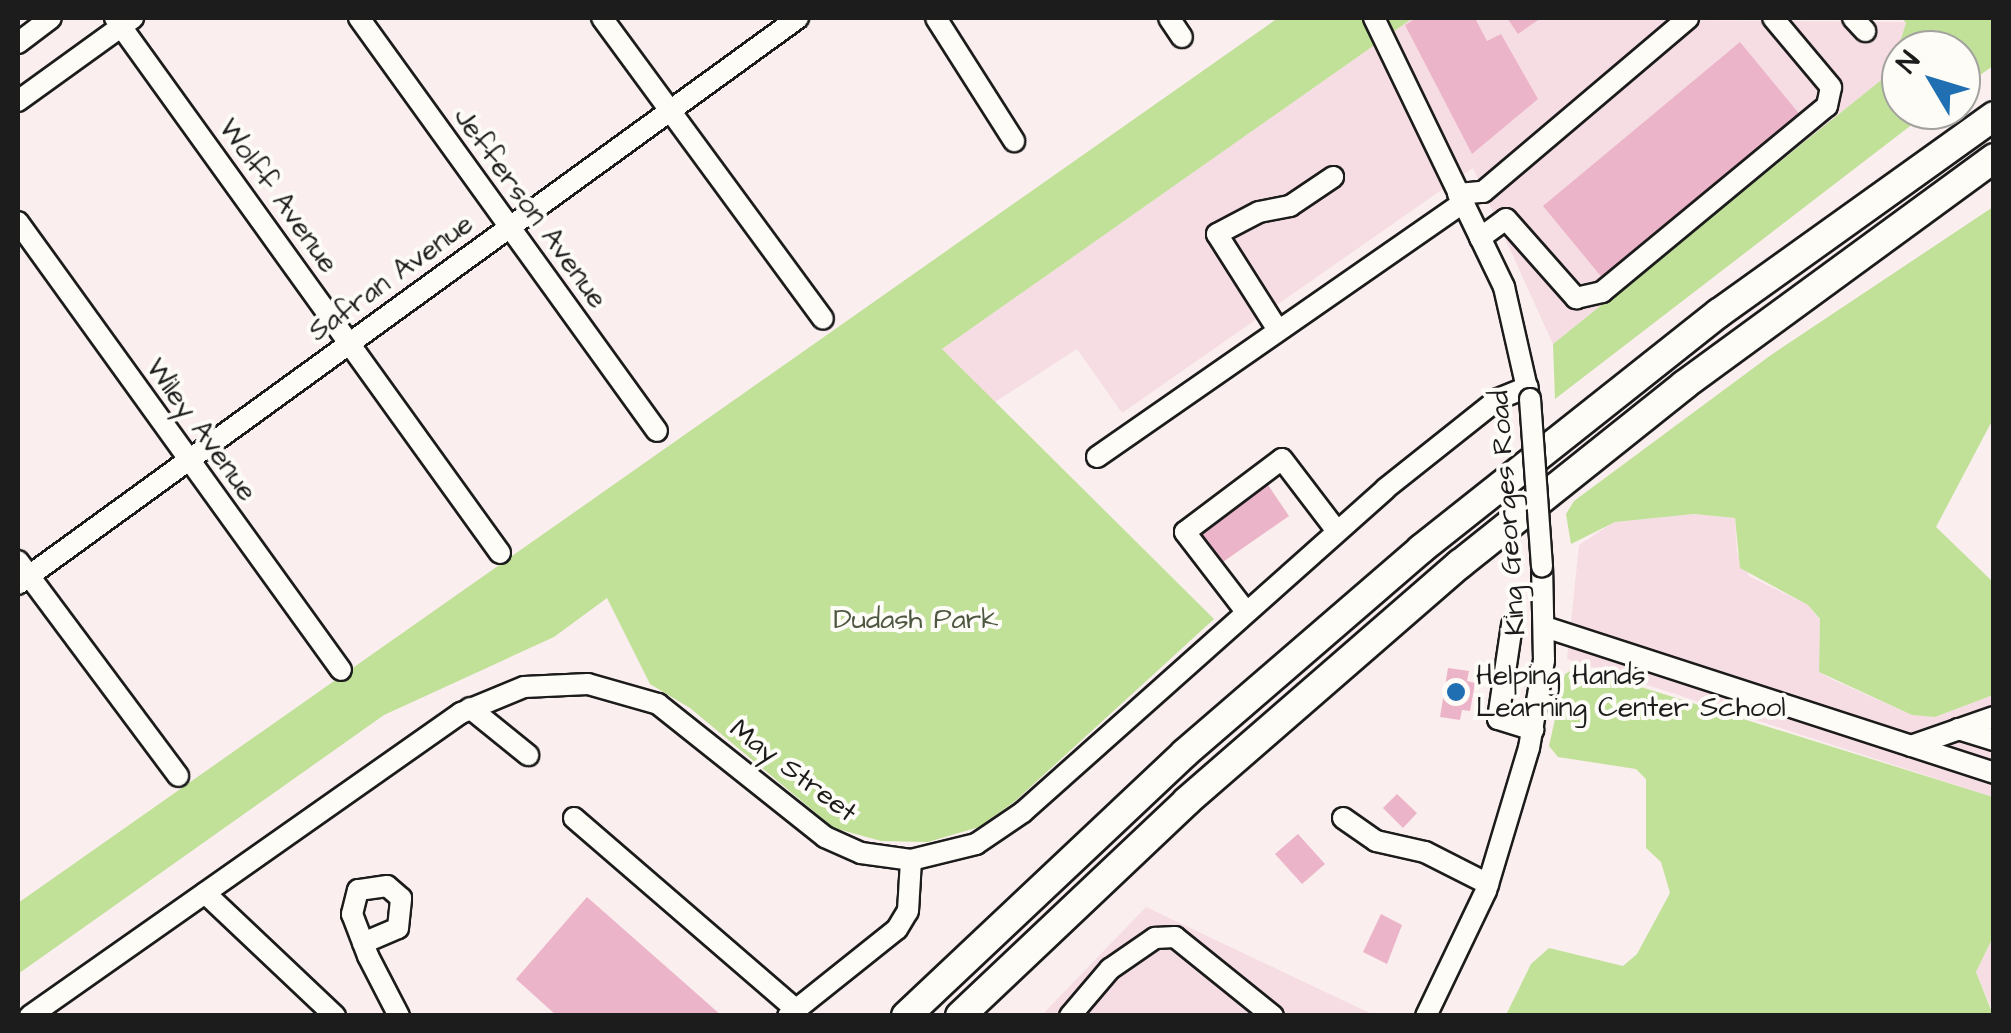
<!DOCTYPE html>
<style>
body{margin:0}
#map{position:relative;width:2011px;height:1033px;overflow:hidden;background:#faeeee;font-family:"Architects Daughter",sans-serif}
div>[style]{position:absolute}
.built>*{inset:0;background:#f6dde3}
.green>*{inset:0;background:#c1e199}
.building>*{inset:0;background:#ecb4c8}
.roads{filter:drop-shadow(2px 0 #1c1c1c) drop-shadow(-2px 0 #1c1c1c) drop-shadow(0 2px #1c1c1c) drop-shadow(0 -2px #1c1c1c)}
.minor>*{height:20px;margin:-10px;padding:0 10px;transform-origin:10px;border-radius:10px;background:#fdfcf7}
.highway>*{height:28px;margin:-14px;padding:0 14px;transform-origin:14px;border-radius:14px;background:#fdfcf7}
.bridges{filter:drop-shadow(2px 0 #1c1c1c) drop-shadow(-2px 0 #1c1c1c) drop-shadow(0 2px #1c1c1c) drop-shadow(0 -2px #1c1c1c)}
.minor-bridge>*{height:20px;margin:-10px;padding:0 10px;transform-origin:10px;border-radius:10px;background:#fdfcf7}
.dots>*{width:28px;height:28px;translate:-50% -50%;box-sizing:border-box;border:5px solid #fdfcf7;border-radius:50%}
span{translate:-50% -50%;white-space:nowrap;text-align:center;line-height:1.15;-webkit-text-stroke:8px #fdfcf7;paint-order:stroke}
.street-label{font-size:28px;color:#1c1c1c}
.park-label{font-size:28px;color:#4e5742}
.poi-label{font-size:28px;color:#1c1c1c}
.left{translate:0 -50%;text-align:left}
.frame{position:absolute;inset:0;border:20px solid #1c1c1c;pointer-events:none}
.north{position:absolute;left:1881px;top:30px;width:100px;height:100px;box-sizing:border-box;background:#fdfcf7;border:2px solid #a3a29f;border-radius:50%;rotate:308deg;font-size:28px;font-weight:700;line-height:40px;text-align:center;color:#1c1c1c}
.north::after{content:'';display:block;margin:auto;width:35px;height:45px;background:#1f6fb2;clip-path:polygon(50% 0,100% 100%,50% 72%,0 100%)}
</style>
<div id="map">
<div class="built">
<div style="clip-path:polygon(1413px 18px,1906px 22px,1890px 73px,1553px 344px,1473px 168px,1122px 413px,1077px 349px,995px 402px,942px 349px)"></div>
<div style="clip-path:polygon(1694px 514px,1735px 518px,1737px 552px,1749px 576px,1808px 605px,1820px 620px,1819px 672px,1831px 679px,1912px 715px,1935px 717px,1993px 695px,1993px 797px,1567px 659px,1579px 545px,1614px 522px)"></div>
<div style="clip-path:polygon(1146px 907px,1374px 1015px,1041px 1016px)"></div>
<div style="clip-path:polygon(1993px 937px,1993px 1012px,1976px 972px)"></div>
</div>
<div class="green">
<div style="clip-path:polygon(1278px 18px,1413px 18px,942px 349px,1214px 619px,1014px 802px,979px 827px,928px 842px,881px 841px,834px 828px,690px 708px,650px 684px,607px 598px,554px 637px,384px 715px,18px 974px,18px 903px)"></div>
<div style="clip-path:polygon(1902px 18px,1993px 18px,1993px 66px,1961px 88px,1961px 50px,1901px 50px,1901px 110px,1931px 110px,1555px 399px,1553px 344px,1890px 73px,1906px 23px)"></div>
<div style="clip-path:polygon(1993px 207px,1993px 419px,1936px 527px,1993px 582px,1993px 695px,1935px 717px,1912px 715px,1819px 672px,1820px 619px,1808px 605px,1740px 568px,1735px 518px,1694px 514px,1615px 522px,1571px 544px,1566px 514px,1574px 501px,1771px 355px)"></div>
<div style="clip-path:polygon(1577px 667px,1993px 797px,1993px 937px,1976px 972px,1993px 1015px,1506px 1015px,1531px 964px,1549px 948px,1623px 966px,1637px 954px,1670px 893px,1661px 862px,1646px 848px,1646px 779px,1636px 769px,1558px 757px,1549px 746px,1565px 674px)"></div>
</div>
<div class="building">
<div style="clip-path:polygon(1416px 18px,1475px 18px,1487px 41px,1501px 34px,1538px 99px,1472px 154px,1405px 25px)"></div>
<div style="clip-path:polygon(1507px 18px,1541px 18px,1518px 34px)"></div>
<div style="clip-path:polygon(1740px 42px,1801px 116px,1604px 280px,1543px 206px)"></div>
<div style="clip-path:polygon(1264px 479px,1289px 516px,1220px 564px,1195px 527px)"></div>
<div style="clip-path:polygon(1448px 668px,1469px 671px,1467px 681px,1475px 683px,1470px 711px,1462px 710px,1460px 720px,1440px 717px)"></div>
<div style="clip-path:polygon(1397px 794px,1417px 813px,1403px 828px,1383px 808px)"></div>
<div style="clip-path:polygon(1298px 834px,1325px 864px,1302px 884px,1275px 854px)"></div>
<div style="clip-path:polygon(587px 897px,679px 978px,722px 1016px,557px 1016px,516px 979px)"></div>
<div style="clip-path:polygon(1381px 914px,1402px 925px,1387px 964px,1363px 952px)"></div>
</div>
<div class="roads">
<div class="minor">
<div style="left:115px;top:18px;width:659px;rotate:54.26deg"></div>
<div style="left:359px;top:18px;width:509px;rotate:54.19deg"></div>
<div style="left:602px;top:18px;width:373px;rotate:53.7deg"></div>
<div style="left:936px;top:18px;width:146px;rotate:57.6deg"></div>
<div style="left:1169px;top:18px;width:23px;rotate:56deg"></div>
<div style="left:1374px;top:18px;width:299px;rotate:64.2deg"></div>
<div style="left:1504px;top:287px;width:113px;rotate:77.2deg"></div>
<div style="left:1853px;top:18px;width:18px;rotate:47deg"></div>
<div style="left:18px;top:43px;width:41px;rotate:-37.1deg"></div>
<div style="left:18px;top:101px;width:142px;rotate:-35.8deg"></div>
<div style="left:1458px;top:194px;width:25px;rotate:-5deg"></div>
<div style="left:1483px;top:192px;width:269px;rotate:-40.3deg"></div>
<div style="left:18px;top:222px;width:552px;rotate:54.21deg"></div>
<div style="left:1480px;top:238px;width:32px;rotate:-36deg"></div>
<div style="left:1506px;top:219px;width:106px;rotate:48.5deg"></div>
<div style="left:1576px;top:298px;width:27px;rotate:-13deg"></div>
<div style="left:1602px;top:292px;width:292px;rotate:-39.6deg"></div>
<div style="left:1827px;top:106px;width:19px;rotate:-78deg"></div>
<div style="left:1831px;top:87px;width:90px;rotate:-130deg"></div>
<div style="left:1276px;top:327px;width:110px;rotate:-122.4deg"></div>
<div style="left:1217px;top:234px;width:47px;rotate:-27.6deg"></div>
<div style="left:1259px;top:212px;width:32px;rotate:-11deg"></div>
<div style="left:1290px;top:206px;width:52px;rotate:-34deg"></div>
<div style="left:1097px;top:457px;width:446px;rotate:-34.8deg"></div>
<div style="left:18px;top:561px;width:268px;rotate:53.3deg"></div>
<div style="left:18px;top:584px;width:964px;rotate:-35.97deg"></div>
<div style="left:1244px;top:609px;width:97px;rotate:-127.5deg"></div>
<div style="left:1185px;top:532px;width:121px;rotate:-37deg"></div>
<div style="left:1282px;top:459px;width:89px;rotate:52.7deg"></div>
<div style="left:1512px;top:625px;width:95px;rotate:98.5deg"></div>
<div style="left:1498px;top:719px;width:37px;rotate:17deg"></div>
<div style="left:1545px;top:627px;width:472px;rotate:18deg"></div>
<div style="left:470px;top:708px;width:75px;rotate:39deg"></div>
<div style="left:1958px;top:729px;width:38px;rotate:17deg"></div>
<div style="left:1911px;top:746px;width:88px;rotate:-19.3deg"></div>
<div style="left:574px;top:818px;width:292px;rotate:40.8deg"></div>
<div style="left:1343px;top:818px;width:40px;rotate:34.9deg"></div>
<div style="left:1376px;top:841px;width:50px;rotate:12.7deg"></div>
<div style="left:1425px;top:852px;width:71px;rotate:26.9deg"></div>
<div style="left:205px;top:893px;width:179px;rotate:43.4deg"></div>
<div style="left:363px;top:943px;width:38px;rotate:-23deg"></div>
<div style="left:398px;top:928px;width:30px;rotate:-84deg"></div>
<div style="left:401px;top:898px;width:18px;rotate:-139deg"></div>
<div style="left:387px;top:886px;width:29px;rotate:172deg"></div>
<div style="left:358px;top:890px;width:25px;rotate:104deg"></div>
<div style="left:352px;top:914px;width:45px;rotate:69.1deg"></div>
<div style="left:368px;top:956px;width:68px;rotate:62.7deg"></div>
<div style="left:30px;top:1016px;width:527px;rotate:-35.11deg"></div>
<div style="left:461px;top:713px;width:68px;rotate:-22.4deg"></div>
<div style="left:524px;top:687px;width:64px;rotate:-2.7deg"></div>
<div style="left:588px;top:684px;width:73px;rotate:15.9deg"></div>
<div style="left:658px;top:704px;width:213px;rotate:38.5deg"></div>
<div style="left:825px;top:837px;width:39px;rotate:24deg"></div>
<div style="left:861px;top:853px;width:50px;rotate:8deg"></div>
<div style="left:911px;top:860px;width:67px;rotate:-13.8deg"></div>
<div style="left:976px;top:844px;width:57px;rotate:-34.2deg"></div>
<div style="left:1023px;top:812px;width:485px;rotate:-41.7deg"></div>
<div style="left:1385px;top:489px;width:144px;rotate:-38.5deg"></div>
<div style="left:1498px;top:399px;width:32px;rotate:-22deg"></div>
<div style="left:788px;top:1016px;width:139px;rotate:-38.6deg"></div>
<div style="left:897px;top:929px;width:21px;rotate:-59deg"></div>
<div style="left:908px;top:911px;width:51px;rotate:-86.6deg"></div>
<div style="left:1070px;top:1016px;width:62px;rotate:-49.6deg"></div>
<div style="left:1110px;top:969px;width:55px;rotate:-34.6deg"></div>
<div style="left:1155px;top:938px;width:20px;rotate:-3deg"></div>
<div style="left:1175px;top:937px;width:126px;rotate:38.9deg"></div>
<div style="left:1426px;top:1016px;width:139px;rotate:-64.4deg"></div>
<div style="left:1486px;top:891px;width:149px;rotate:-73.3deg"></div>
<div style="left:1529px;top:748px;width:89px;rotate:-80.3deg"></div>
<div style="left:1544px;top:660px;width:93px;rotate:-91.2deg"></div>
</div>
<div class="highway">
<div style="left:906px;top:1016px;width:383px;rotate:-43.3deg"></div>
<div style="left:1185px;top:753px;width:312px;rotate:-40.8deg"></div>
<div style="left:1421px;top:549px;width:380px;rotate:-38.4deg"></div>
<div style="left:1719px;top:313px;width:338px;rotate:-35.6deg"></div>
<div style="left:960px;top:1016px;width:313px;rotate:-43.4deg"></div>
<div style="left:1187px;top:801px;width:362px;rotate:-41deg"></div>
<div style="left:1460px;top:564px;width:287px;rotate:-38.6deg"></div>
<div style="left:1684px;top:385px;width:384px;rotate:-36.2deg"></div>
</div>
</div>
<div class="bridges">
<div class="minor-bridge">
<div style="left:1530px;top:399px;width:168px;rotate:85.9deg"></div>
</div>
</div>
<div class="dots">
<div style="left:1456px;top:692px;background:#1f6fb2"></div>
</div>
<div class="street-label">
<span style="left:278px;top:196px;rotate:54deg">Wolff Avenue</span>
<span style="left:530px;top:208px;rotate:54deg">Jefferson Avenue</span>
<span style="left:391px;top:278px;rotate:-36deg">Safran Avenue</span>
<span style="left:201px;top:430px;rotate:54deg">Wiley Avenue</span>
<span style="left:1508px;top:513px;rotate:-94deg">King Georges Road</span>
<span style="left:793px;top:771px;rotate:37deg">May Street</span>
</div>
<div class="park-label">
<span style="left:916px;top:620px">Dudash Park</span>
</div>
<div class="poi-label">
<span class="left" style="left:1476px;top:692px">Helping Hands<br>Learning Center School</span>
</div>
<div class="frame"></div>
<div class="north">N</div>
</div>
